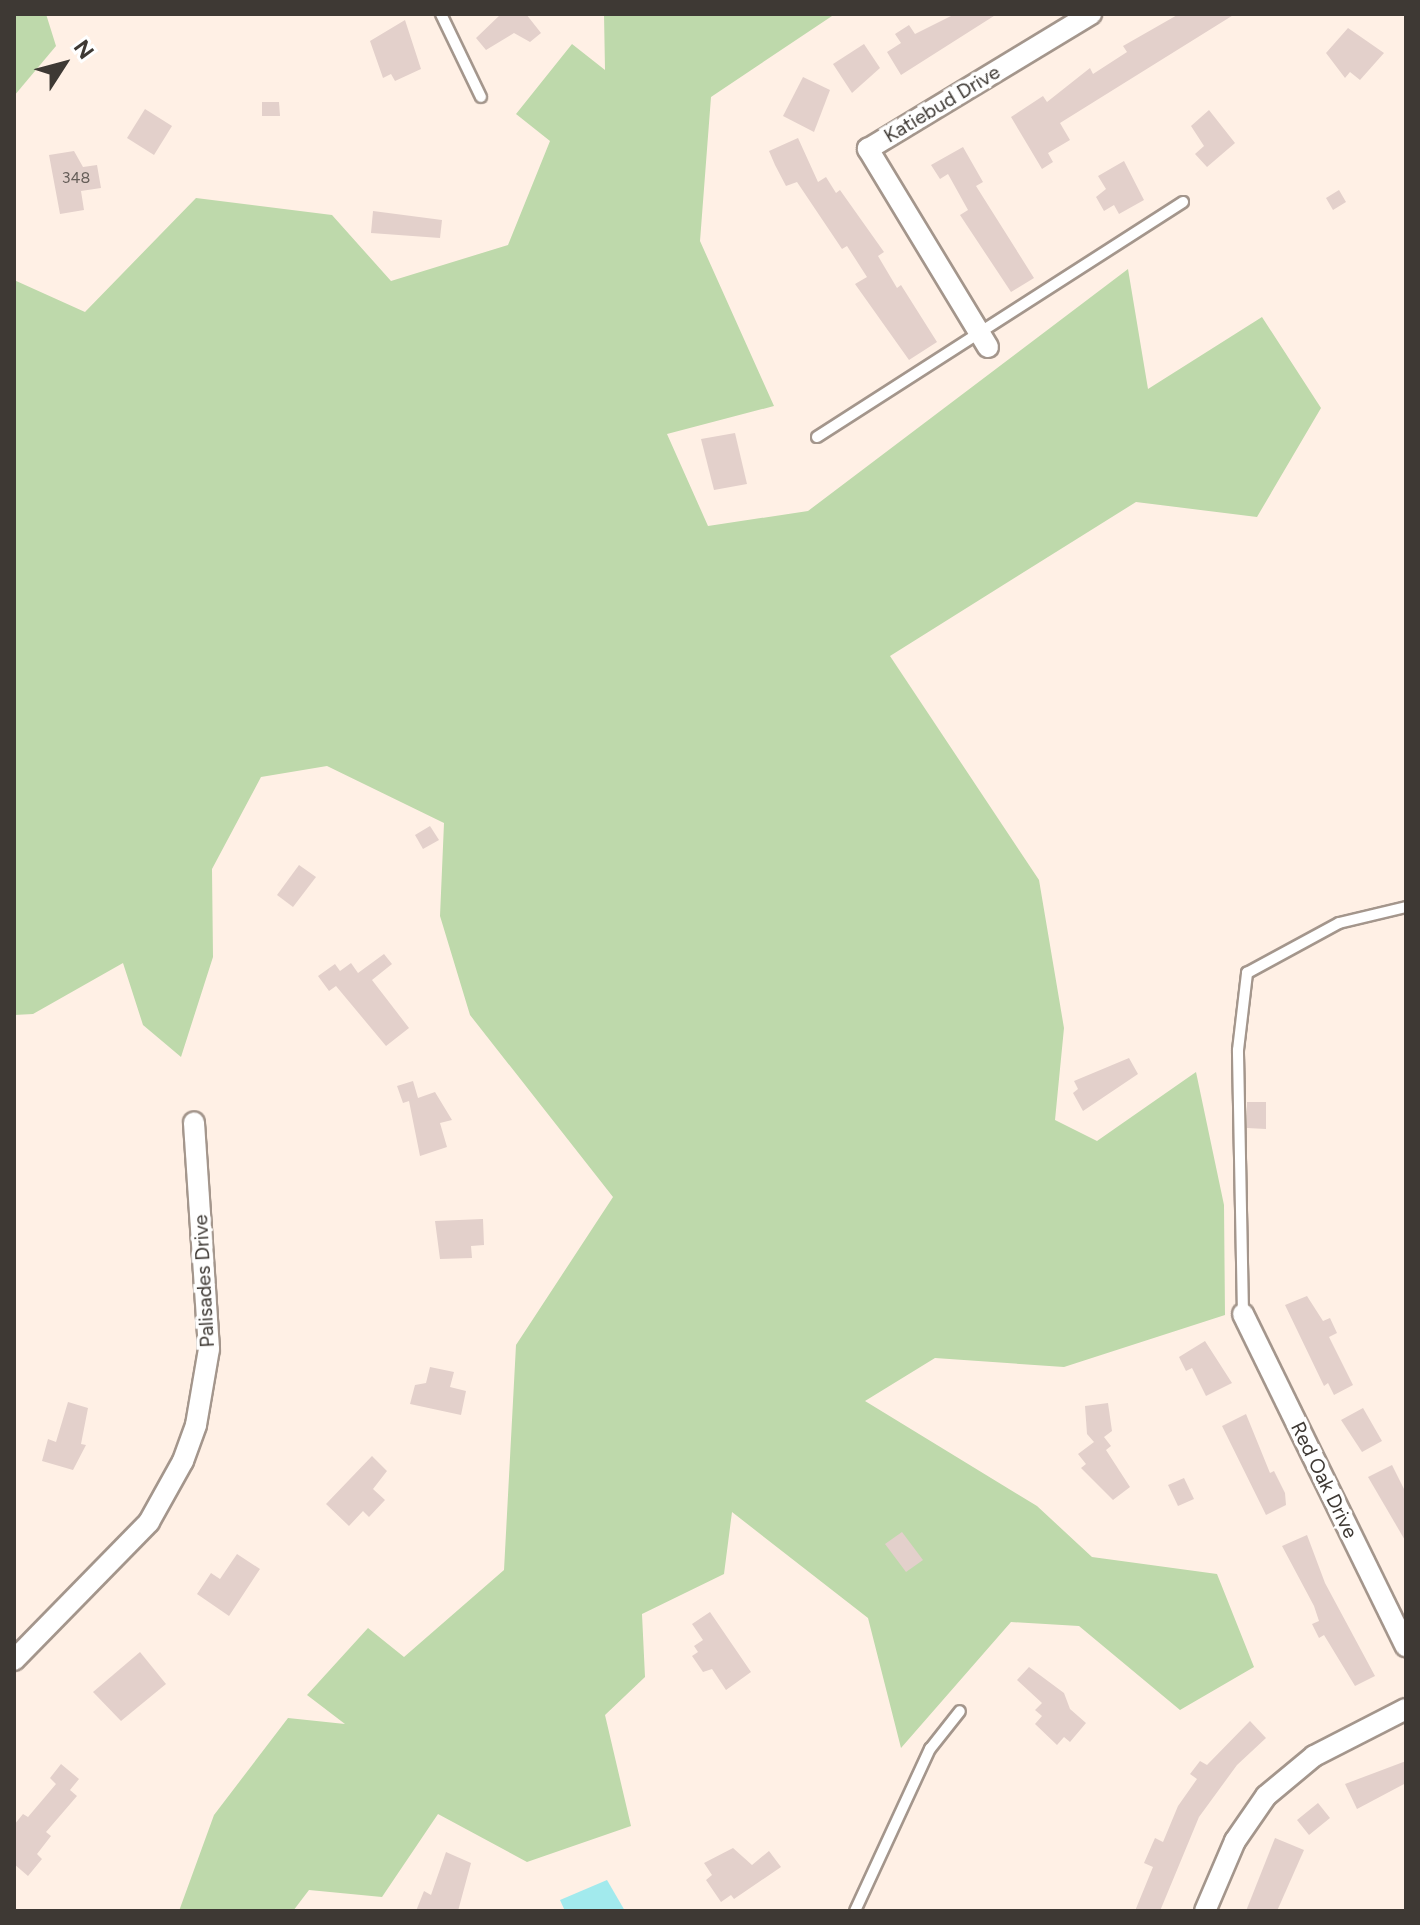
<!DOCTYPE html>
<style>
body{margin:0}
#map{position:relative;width:1420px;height:1925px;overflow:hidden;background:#fff0e5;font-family:Figtree,sans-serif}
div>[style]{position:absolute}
.green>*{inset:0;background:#bed9ab}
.water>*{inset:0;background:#a2eaed}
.building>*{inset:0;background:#e3d0cb}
.roads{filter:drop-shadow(2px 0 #a4968c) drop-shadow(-2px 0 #a4968c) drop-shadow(0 2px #a4968c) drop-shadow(0 -2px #a4968c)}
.lane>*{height:10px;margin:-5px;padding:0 5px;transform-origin:5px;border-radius:5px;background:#fff}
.street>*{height:20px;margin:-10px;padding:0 10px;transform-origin:10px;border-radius:10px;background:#fff}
span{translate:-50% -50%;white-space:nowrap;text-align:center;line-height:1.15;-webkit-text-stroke:7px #fff;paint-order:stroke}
.number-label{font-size:16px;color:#675f5a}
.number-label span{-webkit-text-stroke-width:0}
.street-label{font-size:20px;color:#3e3934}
.frame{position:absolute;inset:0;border:16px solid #3e3934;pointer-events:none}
.north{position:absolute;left:24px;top:24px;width:80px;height:80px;-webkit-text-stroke:6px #fff;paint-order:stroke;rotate:54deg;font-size:22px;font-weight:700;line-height:32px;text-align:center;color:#3e3934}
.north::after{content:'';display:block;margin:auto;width:28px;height:36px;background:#3e3934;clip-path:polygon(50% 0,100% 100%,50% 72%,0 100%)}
</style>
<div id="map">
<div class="green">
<div style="clip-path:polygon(14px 14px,46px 14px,56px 46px,14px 96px)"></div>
<div style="clip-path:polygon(604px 14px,835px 14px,711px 97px,700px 241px,774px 406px,667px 434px,708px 526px,808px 511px,1128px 269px,1148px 389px,1262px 317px,1321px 408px,1257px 517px,1136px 502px,890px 656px,1039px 880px,1064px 1028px,1055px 1120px,1097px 1141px,1196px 1072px,1224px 1205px,1225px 1315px,1064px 1367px,935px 1358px,865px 1401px,1037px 1506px,1092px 1557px,1217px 1574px,1254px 1667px,1180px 1710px,1079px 1626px,1011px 1622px,901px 1748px,868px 1618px,732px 1512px,724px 1574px,642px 1614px,645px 1677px,605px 1715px,631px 1826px,527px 1862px,438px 1814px,382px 1897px,309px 1890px,293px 1911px,179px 1911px,214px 1815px,288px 1718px,345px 1724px,307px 1695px,368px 1628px,404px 1657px,504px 1570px,516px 1345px,613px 1197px,470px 1015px,440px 916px,444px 823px,327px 766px,261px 777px,212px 869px,213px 957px,181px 1057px,143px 1025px,123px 963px,33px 1014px,14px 1015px,14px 280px,85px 312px,196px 198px,332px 215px,391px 281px,508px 245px,550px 141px,516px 114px,572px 44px,605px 70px)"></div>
</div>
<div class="water">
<div style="clip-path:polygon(607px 1880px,625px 1911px,565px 1911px,560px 1900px)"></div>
</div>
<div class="building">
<div style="clip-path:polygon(501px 14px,526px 14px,541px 33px,530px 42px,514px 33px,486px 50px,476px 38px)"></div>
<div style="clip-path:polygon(955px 14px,997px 14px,901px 75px,887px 52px,901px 43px,895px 34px,909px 25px,915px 34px)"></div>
<div style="clip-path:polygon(1179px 14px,1235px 14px,1060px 123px,1070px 140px,1048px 153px,1053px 162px,1042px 169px,1011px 117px,1043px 96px,1047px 102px,1090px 68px,1093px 74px,1127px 52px,1123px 46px)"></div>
<div style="clip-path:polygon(405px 20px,421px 69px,395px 81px,391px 74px,383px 78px,370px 41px)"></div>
<div style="clip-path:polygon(1348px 28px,1384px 53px,1360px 80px,1350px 72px,1345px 78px,1326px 53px)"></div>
<div style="clip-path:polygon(864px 44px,880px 68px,852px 93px,833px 64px)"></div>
<div style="clip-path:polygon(803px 77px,830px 90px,814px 132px,783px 116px)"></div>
<div style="clip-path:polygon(262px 102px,279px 102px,280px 116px,262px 116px)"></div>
<div style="clip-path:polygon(145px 109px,172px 126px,154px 155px,127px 138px)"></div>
<div style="clip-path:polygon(1209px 110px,1235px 143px,1207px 167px,1195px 154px,1204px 146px,1191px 126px)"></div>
<div style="clip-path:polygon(798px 138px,818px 182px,826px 177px,836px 193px,840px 190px,884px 252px,878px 256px,897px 288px,901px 285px,937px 342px,909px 360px,855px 284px,867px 277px,847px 246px,842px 249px,797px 182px,786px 186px,775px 165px,769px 151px)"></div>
<div style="clip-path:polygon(963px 147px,983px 182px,976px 186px,1034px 278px,1011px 292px,960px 215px,968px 210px,948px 174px,940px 179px,931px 165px)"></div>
<div style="clip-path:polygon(74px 151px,83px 167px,97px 165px,101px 188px,81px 191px,84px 210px,60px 214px,49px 155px)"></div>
<div style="clip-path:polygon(1124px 161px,1144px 200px,1119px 214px,1114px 205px,1104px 211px,1096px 197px,1106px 189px,1098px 176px)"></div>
<div style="clip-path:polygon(1339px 190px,1346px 202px,1333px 210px,1326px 198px)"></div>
<div style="clip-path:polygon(373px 211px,442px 220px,440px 238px,371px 233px)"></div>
<div style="clip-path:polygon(735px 433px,747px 484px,714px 490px,701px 439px)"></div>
<div style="clip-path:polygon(430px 826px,439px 840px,423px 849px,415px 835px)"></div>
<div style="clip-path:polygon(299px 865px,316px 877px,293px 907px,277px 895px)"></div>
<div style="clip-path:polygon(384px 954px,392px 964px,372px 980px,409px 1028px,386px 1046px,336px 986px,329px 991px,318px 976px,335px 964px,340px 971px,351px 963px,358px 973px)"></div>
<div style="clip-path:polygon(1129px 1058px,1138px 1074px,1083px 1111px,1073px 1093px,1078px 1089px,1074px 1081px)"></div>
<div style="clip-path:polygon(413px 1081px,418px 1098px,435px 1092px,452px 1120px,440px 1123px,447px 1147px,420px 1156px,409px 1101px,403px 1103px,397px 1086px)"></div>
<div style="clip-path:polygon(1247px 1102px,1266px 1102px,1266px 1129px,1247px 1128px)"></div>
<div style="clip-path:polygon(483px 1219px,484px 1245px,471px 1246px,472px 1258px,440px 1259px,435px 1221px)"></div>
<div style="clip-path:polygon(1307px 1296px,1323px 1321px,1330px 1318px,1337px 1333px,1329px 1337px,1353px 1385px,1334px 1395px,1328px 1383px,1324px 1386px,1285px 1305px)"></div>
<div style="clip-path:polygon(1205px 1341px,1232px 1383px,1206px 1396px,1192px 1368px,1186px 1371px,1179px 1357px)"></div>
<div style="clip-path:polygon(430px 1367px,454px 1372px,450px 1387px,466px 1391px,461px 1415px,410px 1404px,415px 1385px,426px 1383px)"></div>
<div style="clip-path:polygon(68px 1402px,88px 1408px,81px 1444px,86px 1445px,73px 1470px,42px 1461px,48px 1439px,56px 1442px)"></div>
<div style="clip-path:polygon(1108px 1403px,1112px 1431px,1104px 1437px,1111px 1446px,1106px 1450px,1130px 1487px,1113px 1500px,1081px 1468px,1086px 1464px,1078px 1454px,1094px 1442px,1087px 1434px,1085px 1406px)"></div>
<div style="clip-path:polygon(1363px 1408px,1382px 1441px,1362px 1452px,1341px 1420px)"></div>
<div style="clip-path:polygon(1246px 1414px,1270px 1473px,1274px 1471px,1285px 1493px,1286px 1505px,1266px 1515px,1222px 1426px)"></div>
<div style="clip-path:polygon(372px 1456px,387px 1471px,373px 1489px,385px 1500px,369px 1517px,363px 1511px,349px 1526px,326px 1504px)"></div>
<div style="clip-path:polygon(1392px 1465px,1406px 1493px,1406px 1542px,1368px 1477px)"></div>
<div style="clip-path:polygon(1184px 1478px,1194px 1499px,1178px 1506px,1168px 1485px)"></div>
<div style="clip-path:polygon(902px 1532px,923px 1560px,906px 1572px,885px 1544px)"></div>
<div style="clip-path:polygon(1307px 1535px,1325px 1583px,1375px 1676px,1355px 1686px,1324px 1635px,1319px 1638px,1312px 1624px,1319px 1621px,1314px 1606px,1282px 1546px)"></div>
<div style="clip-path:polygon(237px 1554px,260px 1569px,229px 1616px,197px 1594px,211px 1573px,220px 1579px)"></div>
<div style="clip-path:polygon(710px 1612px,751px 1672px,726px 1690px,712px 1669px,703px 1672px,692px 1656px,698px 1652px,694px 1646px,703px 1640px,692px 1624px)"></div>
<div style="clip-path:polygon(140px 1652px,166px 1684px,121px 1721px,93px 1692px)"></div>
<div style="clip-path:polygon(1029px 1667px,1064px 1693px,1070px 1709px,1086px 1723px,1070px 1742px,1064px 1737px,1057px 1745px,1035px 1724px,1042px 1716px,1035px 1710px,1042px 1703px,1017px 1680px)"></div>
<div style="clip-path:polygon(1250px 1721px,1266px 1738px,1237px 1765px,1199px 1817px,1160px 1911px,1135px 1911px,1153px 1867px,1144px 1863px,1155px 1838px,1163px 1842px,1178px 1806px,1197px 1779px,1190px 1774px,1200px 1761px,1207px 1765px)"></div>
<div style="clip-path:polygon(1406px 1761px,1406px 1783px,1357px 1809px,1345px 1784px)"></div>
<div style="clip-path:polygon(61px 1764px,79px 1779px,70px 1790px,77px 1796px,46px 1832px,51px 1836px,37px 1854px,42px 1859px,28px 1876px,14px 1864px,14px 1825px,23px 1814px,28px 1817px,56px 1784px,50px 1778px)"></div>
<div style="clip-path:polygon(1318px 1803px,1330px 1818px,1309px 1835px,1297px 1820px)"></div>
<div style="clip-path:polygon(1275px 1838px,1304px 1850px,1277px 1911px,1246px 1911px)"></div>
<div style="clip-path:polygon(733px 1848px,752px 1865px,769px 1851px,781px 1867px,734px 1899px,731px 1895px,721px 1902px,706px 1880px,712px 1875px,704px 1863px)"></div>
<div style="clip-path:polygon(446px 1852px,471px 1863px,458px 1911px,416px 1911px,424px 1891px,431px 1895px)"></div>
</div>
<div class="roads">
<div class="lane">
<div style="left:441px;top:14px;width:92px;rotate:64.3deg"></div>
<div style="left:817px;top:437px;width:435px;rotate:-32.7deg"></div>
<div style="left:1243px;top:1314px;width:264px;rotate:-91.1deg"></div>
<div style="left:1238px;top:1050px;width:78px;rotate:-83.3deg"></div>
<div style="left:1247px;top:973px;width:105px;rotate:-28.5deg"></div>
<div style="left:1339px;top:923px;width:69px;rotate:-13.4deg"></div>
<div style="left:855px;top:1911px;width:179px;rotate:-65.2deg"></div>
<div style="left:930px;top:1749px;width:48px;rotate:-51.7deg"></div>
</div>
<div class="street">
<div style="left:988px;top:347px;width:232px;rotate:-121.2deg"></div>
<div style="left:868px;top:149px;width:261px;rotate:-31.2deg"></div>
<div style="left:1243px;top:1314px;width:370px;rotate:63.9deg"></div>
<div style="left:14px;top:1660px;width:193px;rotate:-45.6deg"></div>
<div style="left:149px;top:1522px;width:70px;rotate:-60.9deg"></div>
<div style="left:183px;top:1461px;width:38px;rotate:-70deg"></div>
<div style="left:196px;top:1425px;width:77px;rotate:-80.3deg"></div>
<div style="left:209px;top:1349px;width:227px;rotate:-93.8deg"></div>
<div style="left:1205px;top:1911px;width:76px;rotate:-66.8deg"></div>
<div style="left:1235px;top:1841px;width:55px;rotate:-55.4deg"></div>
<div style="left:1266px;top:1796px;width:62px;rotate:-39.8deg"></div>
<div style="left:1314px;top:1756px;width:103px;rotate:-27.1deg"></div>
</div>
</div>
<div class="number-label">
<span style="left:76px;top:178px">348</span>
</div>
<div class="street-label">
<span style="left:942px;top:104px;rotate:-31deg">Katiebud Drive</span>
<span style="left:204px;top:1281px;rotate:-93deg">Palisades Drive</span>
<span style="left:1324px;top:1480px;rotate:64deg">Red Oak Drive</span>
</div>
<div class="frame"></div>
<div class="north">N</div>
</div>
